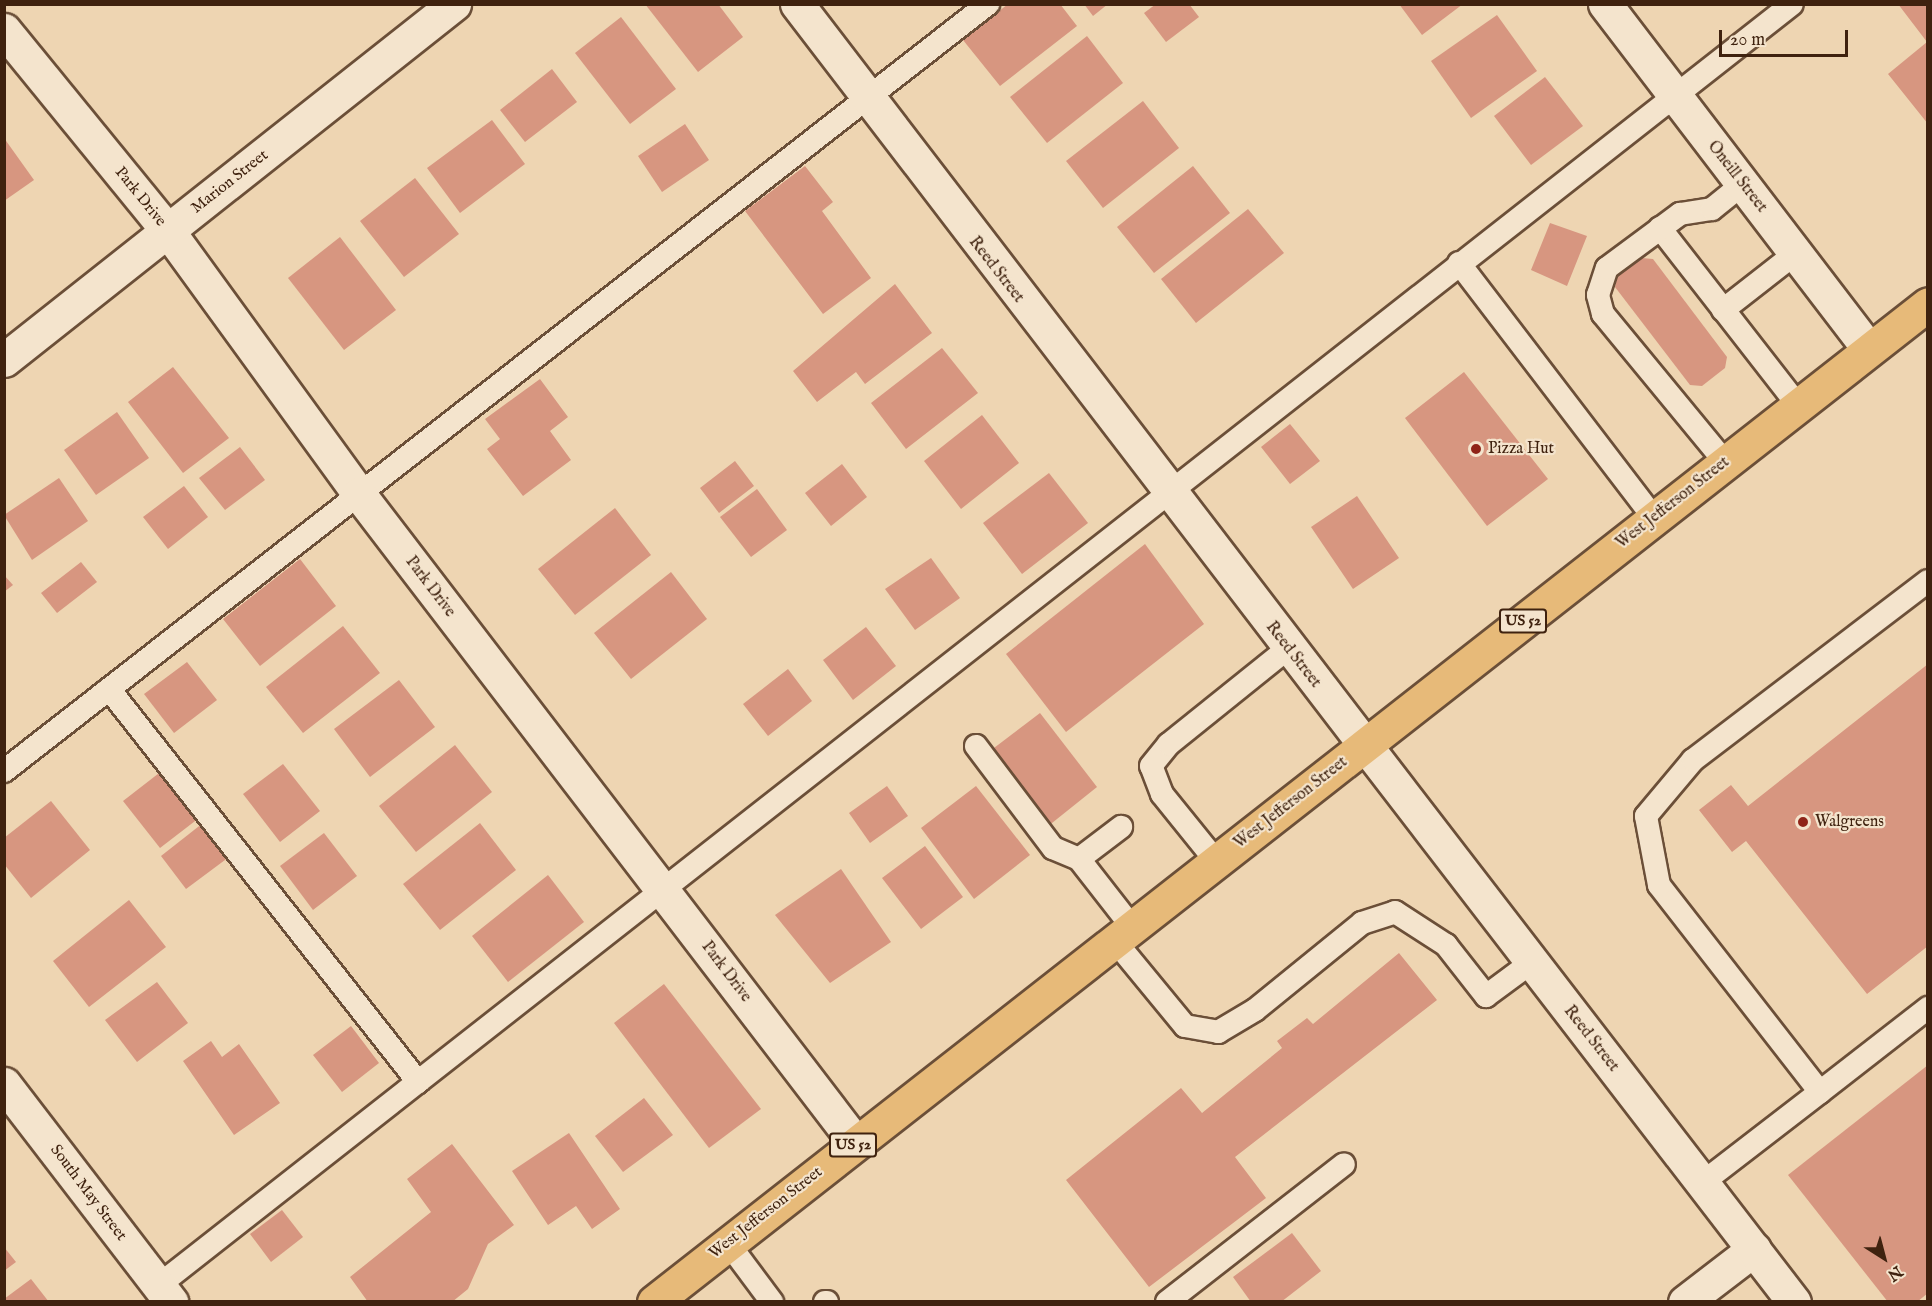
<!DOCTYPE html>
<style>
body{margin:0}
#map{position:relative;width:1932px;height:1306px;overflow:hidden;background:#eed5b2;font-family:"IM FELL English",serif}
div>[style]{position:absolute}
.building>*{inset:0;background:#d79680}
.roads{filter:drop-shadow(2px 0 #6b4f38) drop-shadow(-2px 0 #6b4f38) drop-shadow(0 2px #6b4f38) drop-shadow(0 -2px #6b4f38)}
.service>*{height:22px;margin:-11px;padding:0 11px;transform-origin:11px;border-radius:11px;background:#f4e4cd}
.minor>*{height:33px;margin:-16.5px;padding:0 16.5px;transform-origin:16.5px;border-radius:16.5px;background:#f4e4cd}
.tertiary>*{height:33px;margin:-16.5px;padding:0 16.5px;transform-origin:16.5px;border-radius:16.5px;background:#f4e4cd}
.primary>*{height:33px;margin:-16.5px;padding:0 16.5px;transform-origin:16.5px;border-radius:16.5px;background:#e7ba79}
.dots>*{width:16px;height:16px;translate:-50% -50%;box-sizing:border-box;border:3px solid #f4e4cd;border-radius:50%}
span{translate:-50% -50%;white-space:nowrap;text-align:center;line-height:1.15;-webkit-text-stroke:4.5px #f4e4cd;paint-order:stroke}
.shield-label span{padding:2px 4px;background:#f4e4cd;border:2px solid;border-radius:4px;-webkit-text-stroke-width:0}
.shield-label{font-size:15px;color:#3f220f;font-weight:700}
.street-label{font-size:16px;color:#3f220f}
.poi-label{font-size:16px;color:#3f220f}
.left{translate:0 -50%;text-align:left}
.frame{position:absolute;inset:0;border:6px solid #3f220f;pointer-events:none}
.north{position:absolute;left:1854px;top:1228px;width:60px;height:60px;-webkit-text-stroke:4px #f4e4cd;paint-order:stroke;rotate:144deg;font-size:16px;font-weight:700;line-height:24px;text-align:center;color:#3f220f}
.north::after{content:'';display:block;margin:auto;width:21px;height:27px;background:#3f220f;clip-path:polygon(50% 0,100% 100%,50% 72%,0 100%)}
.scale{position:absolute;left:1719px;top:30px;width:129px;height:27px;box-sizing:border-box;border:3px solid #3f220f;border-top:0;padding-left:8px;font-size:18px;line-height:21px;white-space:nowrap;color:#3f220f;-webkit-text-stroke:4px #f4e4cd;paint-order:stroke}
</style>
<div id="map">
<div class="building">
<div style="clip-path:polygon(645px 4px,718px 4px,743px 37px,698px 72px)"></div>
<div style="clip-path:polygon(1008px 4px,1060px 4px,1077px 26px,1000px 86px,963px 40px)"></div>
<div style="clip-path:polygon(1084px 4px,1108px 4px,1093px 16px)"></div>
<div style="clip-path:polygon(1156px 4px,1189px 4px,1199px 17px,1166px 42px,1144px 13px)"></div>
<div style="clip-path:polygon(1399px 4px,1463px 4px,1422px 35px)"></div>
<div style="clip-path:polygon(1898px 4px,1928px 4px,1928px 124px,1888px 74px,1927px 42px)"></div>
<div style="clip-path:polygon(1497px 15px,1537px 71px,1471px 118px,1431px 61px)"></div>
<div style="clip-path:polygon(621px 17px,676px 89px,630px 124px,575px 53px)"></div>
<div style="clip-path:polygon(1087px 36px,1123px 83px,1047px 143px,1010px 97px)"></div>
<div style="clip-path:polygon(552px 69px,577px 102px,525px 142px,500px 110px)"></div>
<div style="clip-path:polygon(1545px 77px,1583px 126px,1531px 165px,1494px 116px)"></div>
<div style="clip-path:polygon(1143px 101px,1179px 148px,1103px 208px,1066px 161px)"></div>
<div style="clip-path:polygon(492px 120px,525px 164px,460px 213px,427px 168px)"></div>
<div style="clip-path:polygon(685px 124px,709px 160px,662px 192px,638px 156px)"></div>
<div style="clip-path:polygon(4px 138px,34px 180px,4px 201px)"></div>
<div style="clip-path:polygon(805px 166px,833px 202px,822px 211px,871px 278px,823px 314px,745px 211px)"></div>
<div style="clip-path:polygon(1193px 166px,1230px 213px,1154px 273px,1117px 227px)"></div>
<div style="clip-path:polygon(415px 178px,459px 234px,404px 277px,360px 221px)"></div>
<div style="clip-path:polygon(1248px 209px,1284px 253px,1196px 323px,1161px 279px)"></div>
<div style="clip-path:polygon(1550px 223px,1587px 236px,1567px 286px,1531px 270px)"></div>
<div style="clip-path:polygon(340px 237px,396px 310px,344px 350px,288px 278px)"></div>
<div style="clip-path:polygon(1642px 258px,1653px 259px,1727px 357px,1725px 368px,1702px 386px,1690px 385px,1615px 287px,1617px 277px)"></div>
<div style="clip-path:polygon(895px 284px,932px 333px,865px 384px,856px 372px,817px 402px,793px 371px)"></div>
<div style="clip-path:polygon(942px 348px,978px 393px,906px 449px,871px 403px)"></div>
<div style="clip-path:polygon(173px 367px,229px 438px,183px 473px,128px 402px)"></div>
<div style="clip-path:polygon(1464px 372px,1548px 479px,1487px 526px,1405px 418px)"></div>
<div style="clip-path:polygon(540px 379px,568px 417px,550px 431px,571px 460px,523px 496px,487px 449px,500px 439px,485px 419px)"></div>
<div style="clip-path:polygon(117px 412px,149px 458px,96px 495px,64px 450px)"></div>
<div style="clip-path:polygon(982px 415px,1019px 463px,961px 509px,924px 461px)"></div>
<div style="clip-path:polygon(1290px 424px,1320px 461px,1290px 484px,1261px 447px)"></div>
<div style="clip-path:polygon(240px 447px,265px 480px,225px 510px,199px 478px)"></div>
<div style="clip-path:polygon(735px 461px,754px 486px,719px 513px,700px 488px)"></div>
<div style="clip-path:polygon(842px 464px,867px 497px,831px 526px,805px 493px)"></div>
<div style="clip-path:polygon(1049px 473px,1088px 523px,1022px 574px,983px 523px)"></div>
<div style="clip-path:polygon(59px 478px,88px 521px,32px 560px,4px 515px)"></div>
<div style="clip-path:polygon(184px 486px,208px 517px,168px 549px,143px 517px)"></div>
<div style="clip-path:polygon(757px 489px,787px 530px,751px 557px,720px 517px)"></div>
<div style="clip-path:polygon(1357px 496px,1399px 558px,1353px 589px,1311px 527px)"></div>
<div style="clip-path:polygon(615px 508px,651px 555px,575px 615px,538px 569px)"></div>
<div style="clip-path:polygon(1145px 544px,1204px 624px,1066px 732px,1006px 654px)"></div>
<div style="clip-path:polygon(931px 558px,960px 598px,915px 630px,885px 589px)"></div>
<div style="clip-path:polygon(300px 559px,336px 606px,260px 666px,223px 619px)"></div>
<div style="clip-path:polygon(81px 562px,97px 582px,57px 613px,41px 593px)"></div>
<div style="clip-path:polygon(671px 572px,707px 619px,631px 679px,594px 633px)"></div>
<div style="clip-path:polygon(4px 575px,13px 585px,4px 592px)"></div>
<div style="clip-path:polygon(343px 626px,380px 673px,303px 733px,266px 687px)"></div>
<div style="clip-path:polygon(866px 627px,896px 666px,853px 700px,823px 660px)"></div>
<div style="clip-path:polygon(187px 662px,217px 700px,174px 733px,144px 694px)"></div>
<div style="clip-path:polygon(1928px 664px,1928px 946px,1867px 994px,1746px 841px,1732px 852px,1699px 810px,1731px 785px,1748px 806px)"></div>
<div style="clip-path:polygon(788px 669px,812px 701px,768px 736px,743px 704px)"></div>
<div style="clip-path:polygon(399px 680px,435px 727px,370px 777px,334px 729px)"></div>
<div style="clip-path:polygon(1040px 713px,1097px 787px,1047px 827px,990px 751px)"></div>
<div style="clip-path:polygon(455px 745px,492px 792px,416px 852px,379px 806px)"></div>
<div style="clip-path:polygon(283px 764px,320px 811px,280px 842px,243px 794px)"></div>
<div style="clip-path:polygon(163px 770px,199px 818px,160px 848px,123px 801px)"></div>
<div style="clip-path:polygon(887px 786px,908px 816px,870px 843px,849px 813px)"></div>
<div style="clip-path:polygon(976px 786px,1030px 855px,974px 899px,921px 828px)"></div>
<div style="clip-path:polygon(51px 801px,90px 850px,31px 898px,4px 864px,4px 838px)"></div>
<div style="clip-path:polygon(203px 823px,229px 857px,186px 889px,161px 856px)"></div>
<div style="clip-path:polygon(480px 823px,516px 870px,440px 930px,403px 884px)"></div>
<div style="clip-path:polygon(324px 833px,357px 876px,313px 910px,280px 866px)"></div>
<div style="clip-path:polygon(925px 846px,963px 897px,921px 929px,882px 878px)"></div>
<div style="clip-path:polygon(841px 869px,891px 942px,830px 983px,775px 915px)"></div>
<div style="clip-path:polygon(548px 875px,584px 922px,508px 982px,472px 936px)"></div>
<div style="clip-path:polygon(129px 900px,166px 947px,89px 1007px,53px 961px)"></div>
<div style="clip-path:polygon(1399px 953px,1437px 1000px,1235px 1157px,1266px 1198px,1149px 1287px,1066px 1180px,1181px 1088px,1202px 1113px,1282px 1048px,1277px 1041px,1307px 1018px,1313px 1024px)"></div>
<div style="clip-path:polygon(157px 982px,188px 1023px,137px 1062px,105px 1020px)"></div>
<div style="clip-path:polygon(664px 984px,761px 1109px,709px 1148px,614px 1023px)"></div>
<div style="clip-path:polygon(351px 1026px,379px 1063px,342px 1092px,313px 1055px)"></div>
<div style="clip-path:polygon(211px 1041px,222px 1057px,239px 1044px,280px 1103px,234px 1135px,183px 1061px)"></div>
<div style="clip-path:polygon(1928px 1065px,1928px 1293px,1917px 1302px,1888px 1302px,1788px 1175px)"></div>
<div style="clip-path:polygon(644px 1098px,673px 1135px,623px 1172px,595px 1136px)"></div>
<div style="clip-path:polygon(569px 1133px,620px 1209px,592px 1229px,576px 1206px,548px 1225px,512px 1171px)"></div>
<div style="clip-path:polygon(452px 1144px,514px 1225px,488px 1244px,468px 1289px,452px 1302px,368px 1302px,350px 1277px,431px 1212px,407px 1179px)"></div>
<div style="clip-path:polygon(282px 1210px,303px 1237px,271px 1262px,250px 1234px)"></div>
<div style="clip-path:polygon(1292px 1233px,1321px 1271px,1281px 1302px,1251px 1302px,1233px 1277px)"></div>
<div style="clip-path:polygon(4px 1247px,16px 1262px,4px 1271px)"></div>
<div style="clip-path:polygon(31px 1279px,49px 1302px,4px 1302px,4px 1299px)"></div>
</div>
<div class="roads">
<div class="service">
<div style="left:1660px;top:228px;width:224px;rotate:52.1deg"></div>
<div style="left:1459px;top:263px;width:321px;rotate:52.6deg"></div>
<div style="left:1723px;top:310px;width:93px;rotate:-38deg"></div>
<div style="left:1725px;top:462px;width:192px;rotate:-129.5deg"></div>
<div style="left:1603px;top:314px;width:20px;rotate:-105deg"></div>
<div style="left:1598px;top:295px;width:28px;rotate:-72deg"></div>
<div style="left:1607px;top:268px;width:91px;rotate:-36.5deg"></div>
<div style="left:1680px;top:214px;width:32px;rotate:-9deg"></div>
<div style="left:1712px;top:209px;width:40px;rotate:-39deg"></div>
<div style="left:109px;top:689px;width:500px;rotate:51.8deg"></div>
<div style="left:976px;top:746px;width:128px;rotate:53deg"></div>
<div style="left:1053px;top:848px;width:28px;rotate:23deg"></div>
<div style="left:1079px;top:859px;width:53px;rotate:-37.3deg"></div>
<div style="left:4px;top:771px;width:1248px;rotate:-37.94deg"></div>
<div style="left:1079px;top:859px;width:86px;rotate:52.1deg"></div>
<div style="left:1216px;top:861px;width:86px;rotate:-128.9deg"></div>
<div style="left:1162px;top:794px;width:30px;rotate:-111deg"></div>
<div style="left:1151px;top:766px;width:28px;rotate:-51deg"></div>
<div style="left:1169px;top:744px;width:151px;rotate:-38.8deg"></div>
<div style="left:1115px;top:941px;width:110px;rotate:50.5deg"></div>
<div style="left:1185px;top:1026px;width:34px;rotate:10deg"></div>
<div style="left:1218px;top:1032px;width:43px;rotate:-30.7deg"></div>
<div style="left:1255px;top:1010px;width:138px;rotate:-39.1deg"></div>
<div style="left:1362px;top:923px;width:35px;rotate:-18deg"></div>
<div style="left:1395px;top:912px;width:61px;rotate:32.9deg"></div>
<div style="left:1446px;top:945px;width:65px;rotate:51.9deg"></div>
<div style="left:1486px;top:996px;width:57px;rotate:-36.5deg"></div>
<div style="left:1820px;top:1092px;width:137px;rotate:-37.9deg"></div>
<div style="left:1702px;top:1183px;width:149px;rotate:-37.6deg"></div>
<div style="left:1820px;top:1092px;width:262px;rotate:-127.9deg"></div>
<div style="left:1659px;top:885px;width:70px;rotate:-100.7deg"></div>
<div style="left:1646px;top:816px;width:73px;rotate:-50deg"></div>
<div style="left:1693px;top:760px;width:295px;rotate:-37.3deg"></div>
<div style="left:728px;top:1243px;width:74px;rotate:53.3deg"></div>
<div style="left:159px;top:1285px;width:2075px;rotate:-38.11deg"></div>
<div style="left:825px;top:1302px;width:2px"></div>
<div style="left:1167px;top:1302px;width:224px;rotate:-37.9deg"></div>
</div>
<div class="minor">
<div style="left:797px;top:4px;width:934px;rotate:52.53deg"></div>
<div style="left:1605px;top:4px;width:434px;rotate:52.6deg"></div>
<div style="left:4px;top:30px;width:259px;rotate:50.8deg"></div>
<div style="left:168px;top:231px;width:325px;rotate:54deg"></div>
<div style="left:359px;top:494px;width:817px;rotate:52.56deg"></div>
<div style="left:4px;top:1084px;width:275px;rotate:52.5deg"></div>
<div style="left:1685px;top:1302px;width:87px;rotate:-37.5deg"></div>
</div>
<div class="tertiary">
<div style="left:4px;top:360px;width:574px;rotate:-38.35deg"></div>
<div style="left:1365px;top:745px;width:703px;rotate:52.4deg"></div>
</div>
<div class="primary">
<div style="left:654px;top:1302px;width:1618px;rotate:-38.07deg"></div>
</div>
</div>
<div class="dots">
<div style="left:1476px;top:449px;background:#8f2418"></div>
<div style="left:1803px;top:822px;background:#8f2418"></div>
</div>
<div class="shield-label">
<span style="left:1523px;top:621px">US 52</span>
<span style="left:853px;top:1145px">US 52</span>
</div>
<div class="street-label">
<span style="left:1737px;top:177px;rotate:52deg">Oneill Street</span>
<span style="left:230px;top:182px;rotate:-38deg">Marion Street</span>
<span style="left:140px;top:197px;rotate:51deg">Park Drive</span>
<span style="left:996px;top:270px;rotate:52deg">Reed Street</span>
<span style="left:1673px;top:503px;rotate:-38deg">West Jefferson Street</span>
<span style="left:430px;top:587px;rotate:53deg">Park Drive</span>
<span style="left:1293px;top:655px;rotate:52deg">Reed Street</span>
<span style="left:1291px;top:803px;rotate:-38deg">West Jefferson Street</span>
<span style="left:726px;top:972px;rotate:53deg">Park Drive</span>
<span style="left:1591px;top:1039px;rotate:52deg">Reed Street</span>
<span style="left:88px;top:1193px;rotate:53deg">South May Street</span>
<span style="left:766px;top:1213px;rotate:-38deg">West Jefferson Street</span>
</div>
<div class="poi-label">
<span class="left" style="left:1488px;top:449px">Pizza Hut</span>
<span class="left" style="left:1815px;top:822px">Walgreens</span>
</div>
<div class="frame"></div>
<div class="north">N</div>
<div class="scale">20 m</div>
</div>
